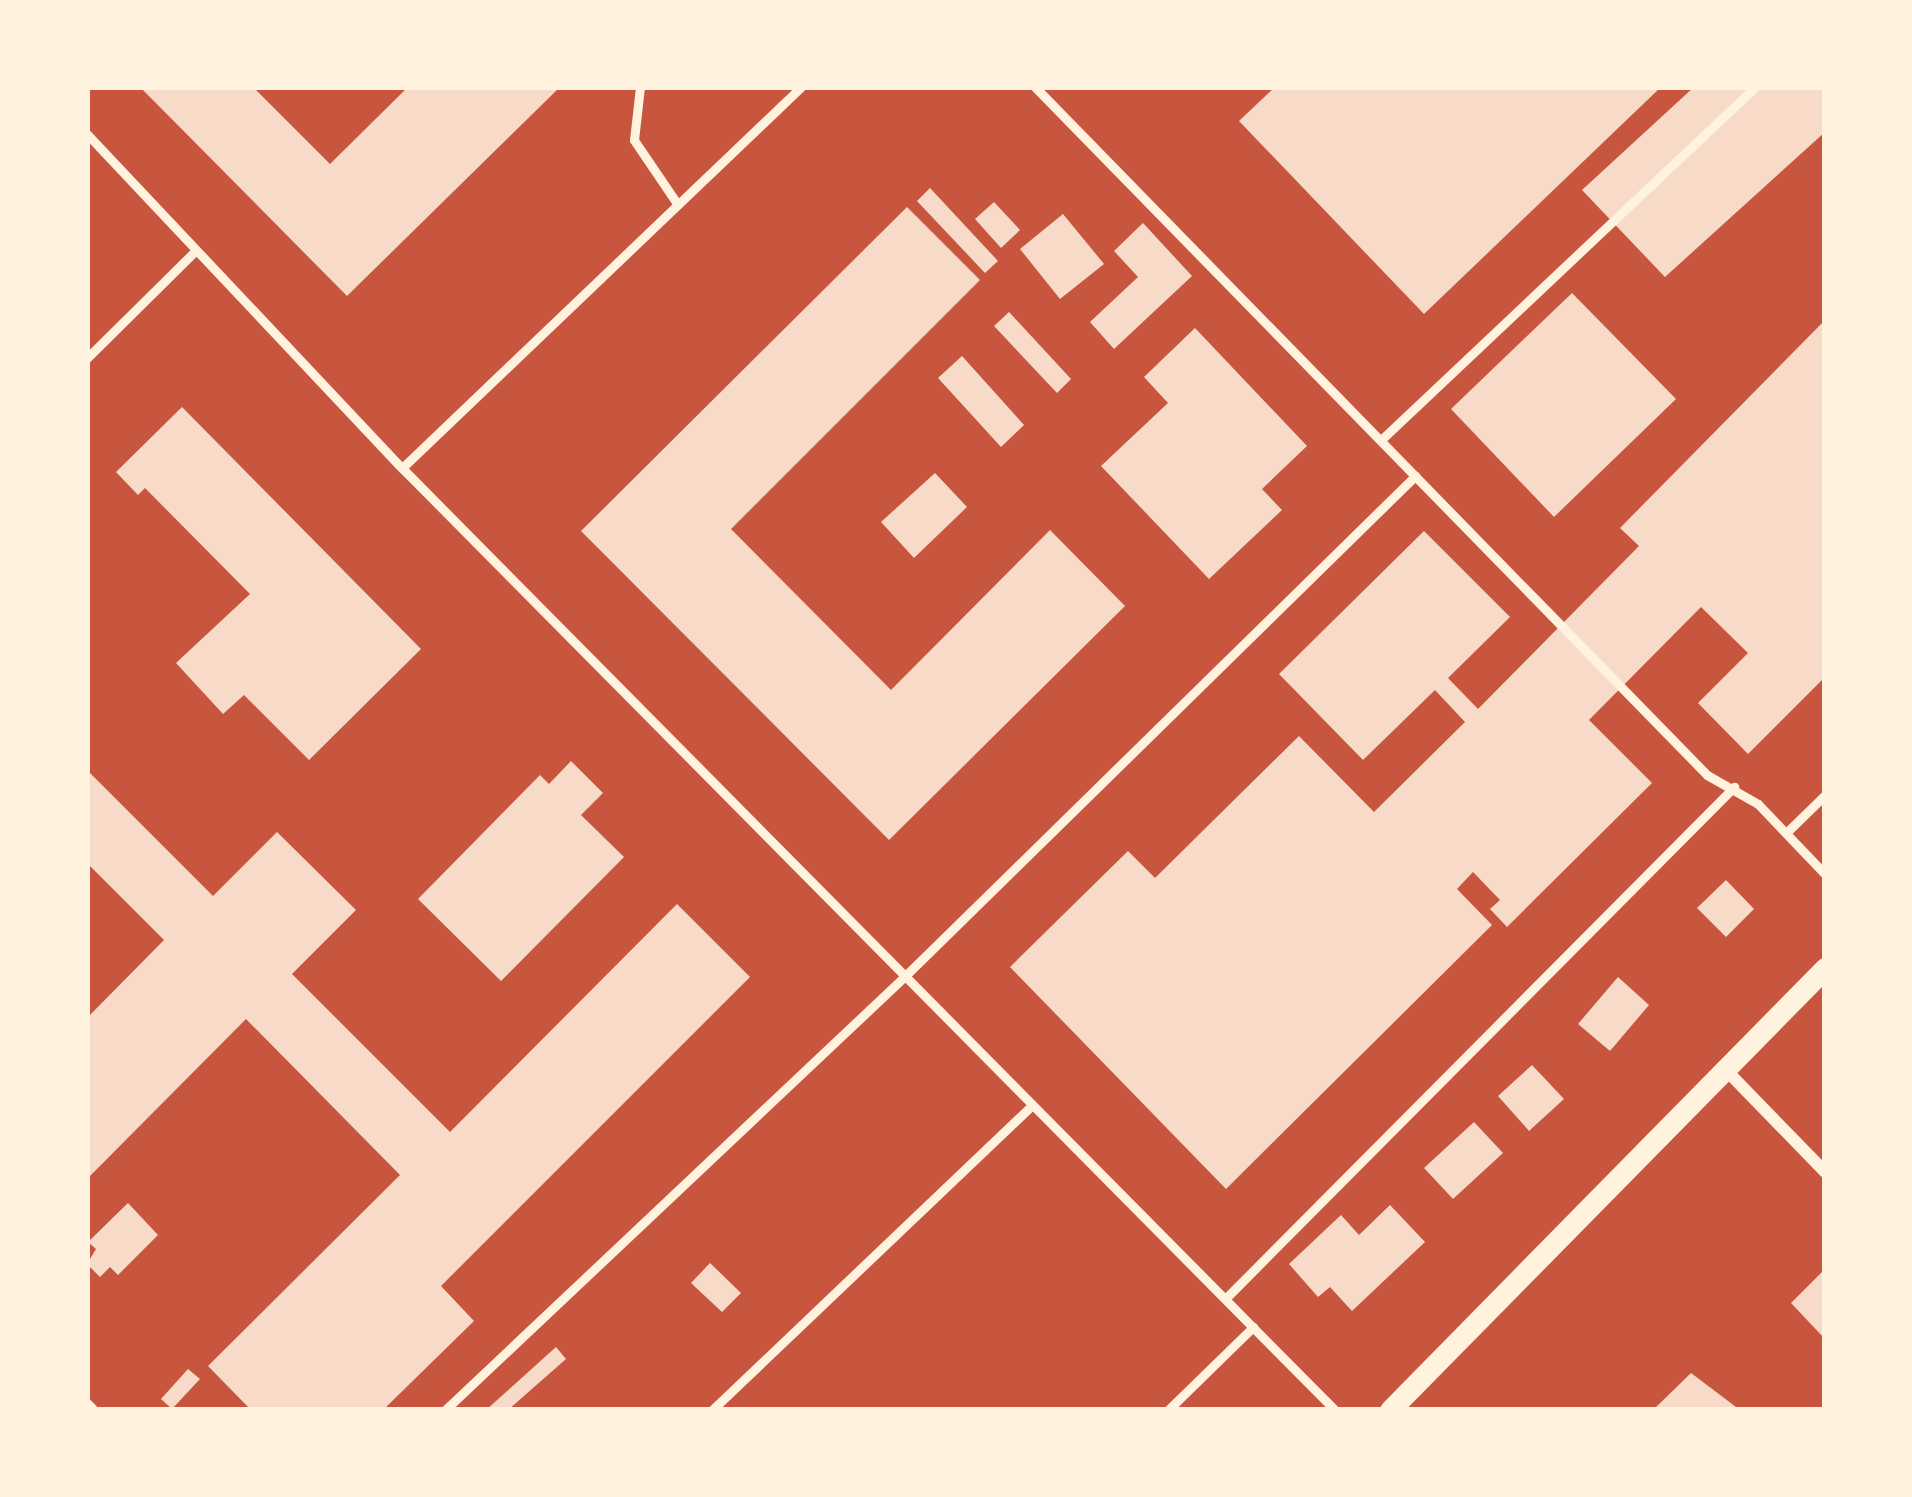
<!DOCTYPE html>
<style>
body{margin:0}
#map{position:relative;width:1912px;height:1497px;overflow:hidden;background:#c8553d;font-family:"Roboto Condensed",sans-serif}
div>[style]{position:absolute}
.building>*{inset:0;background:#f7dbc8}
.service>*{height:9px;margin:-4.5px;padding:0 4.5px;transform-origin:4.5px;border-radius:4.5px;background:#fff3e0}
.minor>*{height:12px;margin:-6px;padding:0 6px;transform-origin:6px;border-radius:6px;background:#fff3e0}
.tertiary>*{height:21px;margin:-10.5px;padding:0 10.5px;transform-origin:10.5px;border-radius:10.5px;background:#fff3e0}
span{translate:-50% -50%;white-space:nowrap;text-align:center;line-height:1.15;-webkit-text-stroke:9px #fff3e0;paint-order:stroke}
.frame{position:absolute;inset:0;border:90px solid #fff3e0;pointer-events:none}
</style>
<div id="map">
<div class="building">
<div style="clip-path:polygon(140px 87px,253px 87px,330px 164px,408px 87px,560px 87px,347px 296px)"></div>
<div style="clip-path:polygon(1275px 87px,1661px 87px,1424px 314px,1239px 121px)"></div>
<div style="clip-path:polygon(1694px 87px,1825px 87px,1825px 132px,1665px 277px,1582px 190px)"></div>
<div style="clip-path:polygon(930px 188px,998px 261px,985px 273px,917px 201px)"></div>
<div style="clip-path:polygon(994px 202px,1020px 230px,1001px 248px,975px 219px)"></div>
<div style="clip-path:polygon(907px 207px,980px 280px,731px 529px,891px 690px,1050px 530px,1125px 606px,889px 840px,581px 531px)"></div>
<div style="clip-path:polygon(1063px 214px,1104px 264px,1060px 299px,1020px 249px)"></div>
<div style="clip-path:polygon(1143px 223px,1192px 276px,1114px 349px,1090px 322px,1138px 277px,1114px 251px)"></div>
<div style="clip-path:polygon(1572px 293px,1676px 399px,1554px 517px,1451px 409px)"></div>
<div style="clip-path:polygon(1009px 312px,1071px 379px,1057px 393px,994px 326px)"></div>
<div style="clip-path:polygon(1825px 320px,1825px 677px,1748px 754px,1698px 703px,1748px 653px,1701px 607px,1589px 720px,1652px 783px,1507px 927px,1490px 909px,1500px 900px,1473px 872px,1457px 889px,1492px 925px,1226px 1189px,1010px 967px,1128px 851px,1155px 878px,1299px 736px,1374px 812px,1465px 722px,1435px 690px,1363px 760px,1279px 674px,1424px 531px,1510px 617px,1448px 678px,1478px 709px,1639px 546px,1620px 528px)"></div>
<div style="clip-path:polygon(1195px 328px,1307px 446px,1262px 489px,1282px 510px,1209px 579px,1101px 466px,1168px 403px,1144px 377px)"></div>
<div style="clip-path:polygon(962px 356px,1024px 425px,1001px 447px,938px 378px)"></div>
<div style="clip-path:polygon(182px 407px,421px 649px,309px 760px,244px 695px,223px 714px,176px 663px,250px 594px,145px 488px,138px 495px,116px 472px)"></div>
<div style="clip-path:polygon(935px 473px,967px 507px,914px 558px,881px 522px)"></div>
<div style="clip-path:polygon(571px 761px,603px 793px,581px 815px,624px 857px,501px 981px,418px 899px,540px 775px,549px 784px)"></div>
<div style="clip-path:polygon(87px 770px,213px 896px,277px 832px,356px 910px,292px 974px,450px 1132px,677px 904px,750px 977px,441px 1286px,474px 1321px,383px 1410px,251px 1410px,208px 1366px,400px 1175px,246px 1019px,87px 1179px,87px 1018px,164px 940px,87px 863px)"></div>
<div style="clip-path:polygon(1726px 880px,1754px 909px,1726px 937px,1697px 908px)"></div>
<div style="clip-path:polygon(1618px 977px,1649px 1005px,1610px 1051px,1578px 1024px)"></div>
<div style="clip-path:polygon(1532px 1065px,1564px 1099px,1529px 1131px,1498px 1096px)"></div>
<div style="clip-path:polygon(1474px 1122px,1503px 1153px,1453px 1199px,1424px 1168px)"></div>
<div style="clip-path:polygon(128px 1203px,158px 1235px,118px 1275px,110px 1267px,100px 1277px,87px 1264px,96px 1249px,88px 1242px)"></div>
<div style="clip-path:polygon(1390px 1205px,1425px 1242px,1352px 1311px,1330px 1287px,1318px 1297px,1289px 1264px,1341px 1215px,1359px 1235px)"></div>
<div style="clip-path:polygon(710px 1263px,741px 1293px,722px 1312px,691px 1283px)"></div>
<div style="clip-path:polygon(1825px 1269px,1825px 1339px,1791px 1303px)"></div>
<div style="clip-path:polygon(556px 1347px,566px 1359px,508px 1410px,486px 1410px)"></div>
<div style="clip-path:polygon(188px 1369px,200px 1379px,172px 1409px,161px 1399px)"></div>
<div style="clip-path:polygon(1691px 1373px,1740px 1410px,1653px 1410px)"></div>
</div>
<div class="service">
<div style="left:640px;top:87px;width:53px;rotate:96.5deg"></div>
<div style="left:634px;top:140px;width:78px;rotate:55.9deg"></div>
<div style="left:1035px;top:87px;width:962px;rotate:45.67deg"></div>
<div style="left:1707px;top:775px;width:59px;rotate:29.6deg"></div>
<div style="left:1758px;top:804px;width:97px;rotate:46.3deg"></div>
<div style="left:87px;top:134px;width:459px;rotate:46.7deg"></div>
<div style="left:402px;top:468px;width:1326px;rotate:45.28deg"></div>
<div style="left:87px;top:358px;width:153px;rotate:-44.7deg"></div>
<div style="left:1382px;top:439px;width:513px;rotate:-43.34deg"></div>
<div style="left:402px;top:468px;width:552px;rotate:-43.68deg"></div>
<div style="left:1786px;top:833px;width:54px;rotate:-44.3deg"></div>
<div style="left:1226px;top:1298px;width:721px;rotate:-45.17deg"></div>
<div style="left:445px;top:1410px;width:631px;rotate:-43.33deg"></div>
<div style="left:904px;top:977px;width:716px;rotate:-44.43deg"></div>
<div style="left:712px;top:1410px;width:442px;rotate:-43.6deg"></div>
<div style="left:1168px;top:1410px;width:119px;rotate:-44.3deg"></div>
</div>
<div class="minor">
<div style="left:1725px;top:1069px;width:144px;rotate:45.8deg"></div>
<div style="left:87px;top:1405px;width:7px;rotate:45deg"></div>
</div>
<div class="tertiary">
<div style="left:1390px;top:1410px;width:620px;rotate:-45.46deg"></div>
</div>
<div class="frame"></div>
</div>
